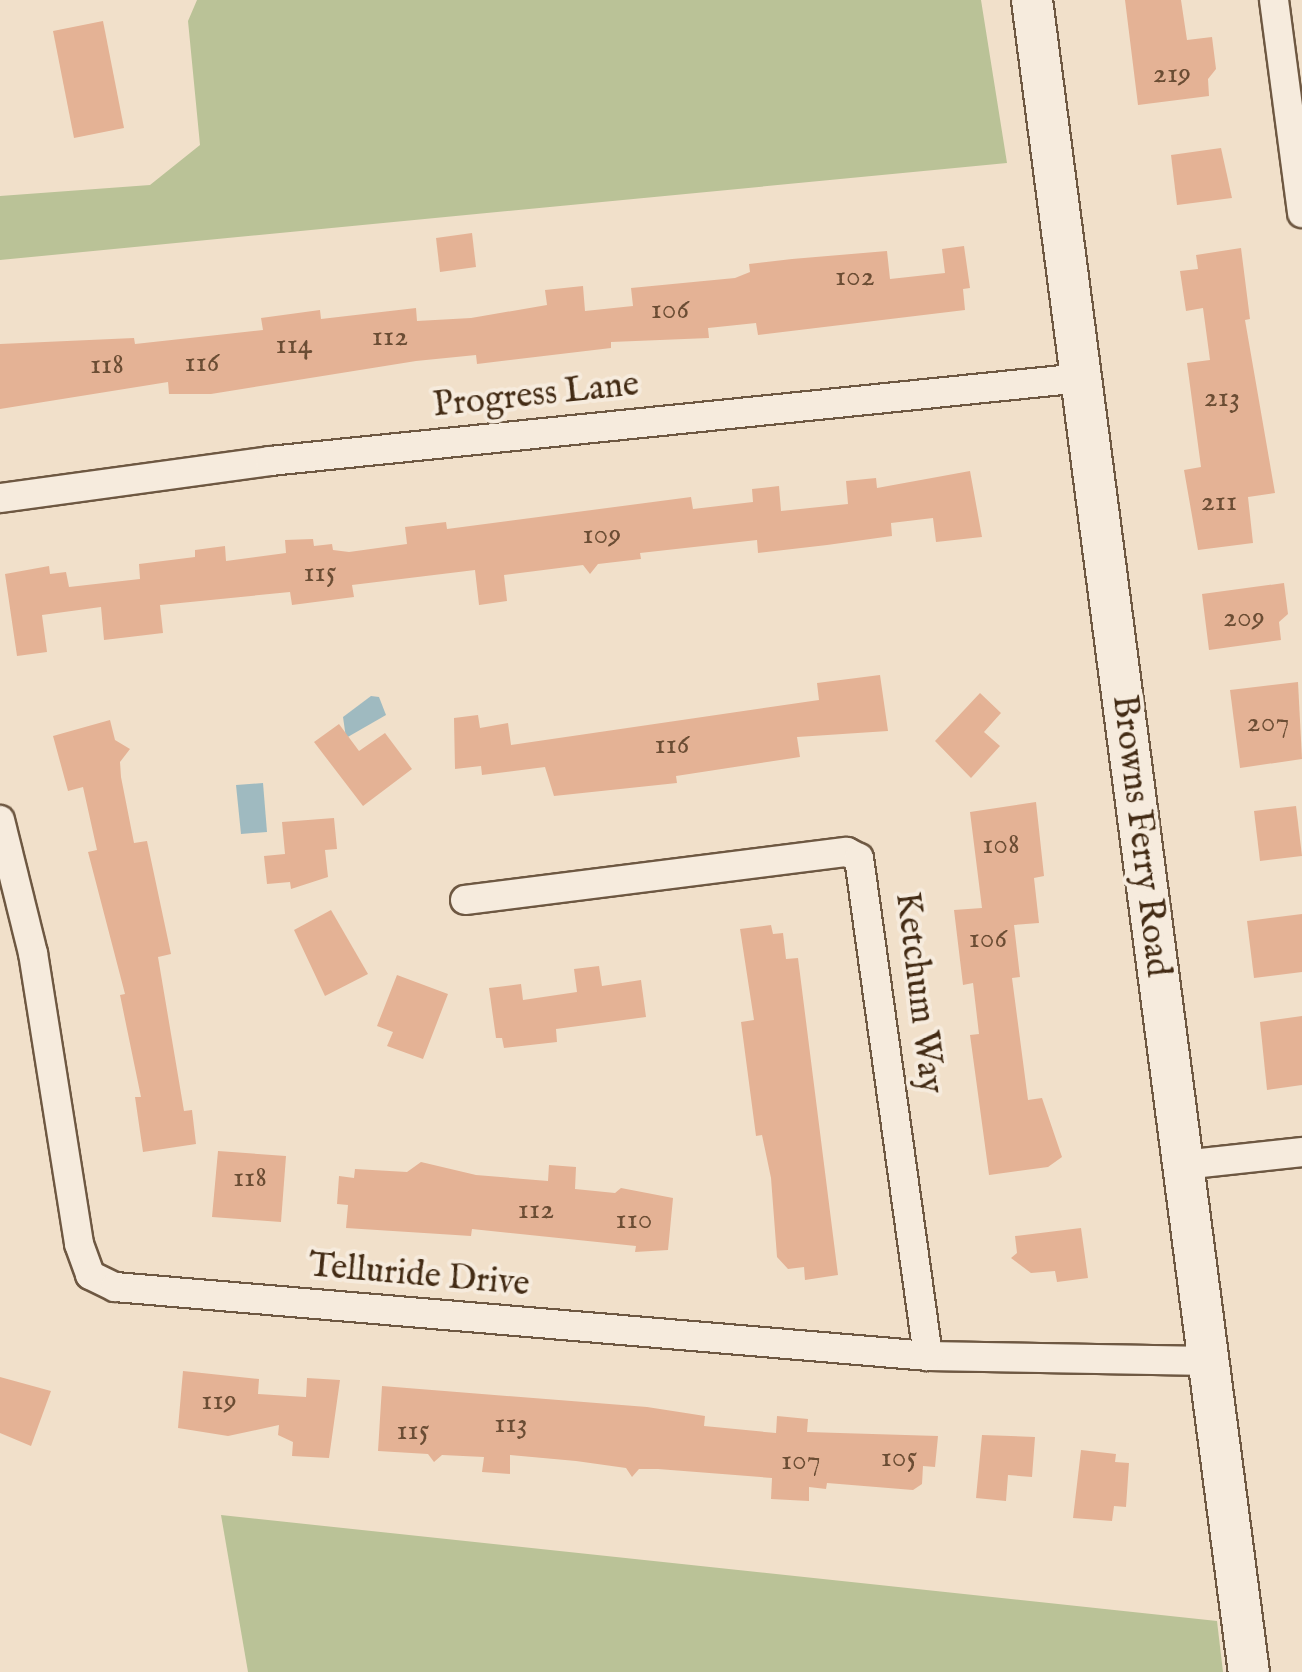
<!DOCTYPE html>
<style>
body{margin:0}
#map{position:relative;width:1302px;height:1672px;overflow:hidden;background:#f1e0ca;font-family:"IM FELL English",serif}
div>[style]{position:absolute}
.green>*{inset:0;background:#bac297}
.water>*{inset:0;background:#9fbac0}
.building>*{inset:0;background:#e4b295}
.roads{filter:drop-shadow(2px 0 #6e5842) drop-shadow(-2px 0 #6e5842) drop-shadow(0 2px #6e5842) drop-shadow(0 -2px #6e5842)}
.street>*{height:28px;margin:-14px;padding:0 14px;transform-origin:14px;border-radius:14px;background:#f6ebdd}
.secondary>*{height:40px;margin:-20px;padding:0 20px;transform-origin:20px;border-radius:20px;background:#f6ebdd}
span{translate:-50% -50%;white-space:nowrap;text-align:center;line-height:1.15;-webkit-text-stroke:8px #f6ebdd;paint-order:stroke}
.number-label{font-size:30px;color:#6b4d34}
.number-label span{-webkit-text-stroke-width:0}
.street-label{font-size:35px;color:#432b14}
</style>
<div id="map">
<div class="green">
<div style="clip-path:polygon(197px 0,981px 0,1007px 163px,0 260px,0 196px,150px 185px,200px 145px,188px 21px)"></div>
<div style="clip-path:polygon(221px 1515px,1217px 1621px,1223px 1672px,248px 1672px)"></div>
</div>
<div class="water">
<div style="clip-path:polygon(371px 696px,379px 697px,386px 715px,346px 738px,343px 717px)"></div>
<div style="clip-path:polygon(263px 783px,267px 832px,241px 834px,236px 785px)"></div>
</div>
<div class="building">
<div style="clip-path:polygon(1125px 0,1181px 0,1187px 40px,1212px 37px,1216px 69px,1208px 79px,1209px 96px,1138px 105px)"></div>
<div style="clip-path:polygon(103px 21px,124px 128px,74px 138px,53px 31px)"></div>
<div style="clip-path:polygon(1221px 148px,1232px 198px,1177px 205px,1171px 155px)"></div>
<div style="clip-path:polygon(472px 233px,476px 267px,440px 272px,436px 238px)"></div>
<div style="clip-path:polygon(964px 246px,970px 288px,963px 289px,965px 310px,758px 335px,756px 323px,708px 328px,709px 338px,611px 342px,611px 348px,477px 364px,476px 355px,416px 361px,211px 394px,169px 394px,168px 382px,0 409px,0 344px,134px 338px,135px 344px,263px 330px,261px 318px,320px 310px,321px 319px,416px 308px,417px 321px,471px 318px,547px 305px,545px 290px,583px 286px,585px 311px,633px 306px,631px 288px,735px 278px,750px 272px,749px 264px,792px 259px,887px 251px,890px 279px,945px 273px,942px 249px)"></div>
<div style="clip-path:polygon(1241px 248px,1250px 319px,1245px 320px,1275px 493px,1248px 497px,1253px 543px,1198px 550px,1184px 470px,1201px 467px,1187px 363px,1210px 360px,1203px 308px,1186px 311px,1180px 271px,1198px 269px,1196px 255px)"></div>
<div style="clip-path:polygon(970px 471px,982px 537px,936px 542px,933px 518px,891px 523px,892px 536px,827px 545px,758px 553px,757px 540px,640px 553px,641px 559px,598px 564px,590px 574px,583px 565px,504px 575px,507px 601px,479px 605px,475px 570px,352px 585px,354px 597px,292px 605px,290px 592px,160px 605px,163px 633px,104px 640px,101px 607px,42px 615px,47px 652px,17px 656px,5px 574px,49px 566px,50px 574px,66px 572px,69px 587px,140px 579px,139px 564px,195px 557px,195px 550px,225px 546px,226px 561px,286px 553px,285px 540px,313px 539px,314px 546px,332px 544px,333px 550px,349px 552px,407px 544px,405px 527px,446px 522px,447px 529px,691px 497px,693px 509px,753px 502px,752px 489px,779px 486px,781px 511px,848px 504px,846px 481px,876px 478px,877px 488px)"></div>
<div style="clip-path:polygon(1284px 583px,1288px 614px,1279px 622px,1281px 640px,1209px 650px,1202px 594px)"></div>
<div style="clip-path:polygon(880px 675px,888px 731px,797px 737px,800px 757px,676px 776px,677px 783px,554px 796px,545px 767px,482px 775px,481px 766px,455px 769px,454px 718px,478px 715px,480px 728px,508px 723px,511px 745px,819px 700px,817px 683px)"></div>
<div style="clip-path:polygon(1298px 682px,1302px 759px,1240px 768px,1230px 690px)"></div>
<div style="clip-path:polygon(980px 693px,1001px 713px,984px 732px,1000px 746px,971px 778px,935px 741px)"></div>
<div style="clip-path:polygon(110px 720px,115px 740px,130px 749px,120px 762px,121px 777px,134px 843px,147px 841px,171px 954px,158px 957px,184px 1111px,192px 1110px,196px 1144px,143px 1152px,135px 1097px,141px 1097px,120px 995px,125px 994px,88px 852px,97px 850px,83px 787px,68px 791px,53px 736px)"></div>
<div style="clip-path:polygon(339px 724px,359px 751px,385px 733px,412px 769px,363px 806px,314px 742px)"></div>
<div style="clip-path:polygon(1036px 802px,1044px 876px,1034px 878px,1039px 923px,1014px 925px,1020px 977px,1012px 978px,1028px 1100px,1042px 1098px,1062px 1157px,1048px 1167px,989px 1175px,970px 1035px,979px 1034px,973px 983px,963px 985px,954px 910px,982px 908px,970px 812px)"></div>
<div style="clip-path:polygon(1296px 806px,1302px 856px,1260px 861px,1254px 811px)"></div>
<div style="clip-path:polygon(334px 818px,337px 849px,325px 850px,328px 877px,291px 889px,290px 882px,267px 884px,264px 856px,285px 854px,282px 822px)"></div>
<div style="clip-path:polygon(331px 910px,368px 974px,325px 996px,294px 930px)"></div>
<div style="clip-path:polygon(1302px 914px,1302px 972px,1254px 978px,1247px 921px)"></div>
<div style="clip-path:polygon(771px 925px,773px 934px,783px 933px,786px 959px,798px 958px,838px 1275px,805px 1280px,804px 1267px,788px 1269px,777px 1257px,771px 1178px,762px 1135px,756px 1136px,741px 1022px,754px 1020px,740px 929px)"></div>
<div style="clip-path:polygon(599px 966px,602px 986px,641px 980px,646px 1017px,556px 1029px,557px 1042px,504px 1048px,502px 1038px,496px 1038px,489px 988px,521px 984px,523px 1000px,577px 992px,574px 969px)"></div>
<div style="clip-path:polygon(397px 975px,448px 994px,423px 1059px,387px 1046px,393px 1032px,377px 1026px)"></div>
<div style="clip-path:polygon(1302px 1016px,1302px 1085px,1267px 1090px,1260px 1022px)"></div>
<div style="clip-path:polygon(218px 1151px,286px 1156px,281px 1222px,212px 1217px)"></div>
<div style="clip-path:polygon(421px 1162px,476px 1175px,548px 1181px,549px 1165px,576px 1167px,575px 1189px,615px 1193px,621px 1188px,673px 1198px,668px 1250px,635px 1252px,636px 1246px,472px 1229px,471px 1236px,346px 1228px,348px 1205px,337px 1204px,339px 1176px,354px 1178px,355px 1169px,407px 1172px)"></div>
<div style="clip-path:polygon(1081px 1228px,1088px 1278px,1057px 1282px,1055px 1271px,1031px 1273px,1011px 1258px,1017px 1253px,1015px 1236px)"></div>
<div style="clip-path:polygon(183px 1371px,259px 1379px,258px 1394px,306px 1397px,307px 1378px,340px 1380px,329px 1458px,292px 1456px,293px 1442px,278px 1435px,279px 1425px,228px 1436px,178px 1428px)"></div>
<div style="clip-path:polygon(0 1377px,51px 1391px,31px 1446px,0 1433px)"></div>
<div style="clip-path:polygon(382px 1386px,647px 1407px,705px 1416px,704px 1426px,776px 1433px,777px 1416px,808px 1419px,807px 1432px,938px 1436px,935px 1467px,923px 1466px,922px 1484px,913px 1490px,827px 1483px,826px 1489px,809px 1487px,809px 1501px,771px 1499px,772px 1478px,658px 1469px,639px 1469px,632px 1477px,626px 1468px,576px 1461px,510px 1455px,510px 1474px,482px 1472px,484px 1457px,442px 1455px,434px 1462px,428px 1454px,378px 1451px)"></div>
<div style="clip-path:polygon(982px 1435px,1035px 1437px,1032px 1477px,1008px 1475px,1006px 1501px,976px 1498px)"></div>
<div style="clip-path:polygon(1081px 1450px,1116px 1454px,1115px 1462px,1129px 1463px,1126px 1507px,1114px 1506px,1112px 1521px,1073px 1518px)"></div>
</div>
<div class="roads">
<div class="street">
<div style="left:1274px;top:0;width:215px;rotate:82.5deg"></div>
<div style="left:0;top:498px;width:273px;rotate:-7.8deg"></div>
<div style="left:270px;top:461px;width:815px;rotate:-5.84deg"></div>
<div style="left:0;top:820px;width:137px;rotate:76.1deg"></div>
<div style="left:33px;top:953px;width:295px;rotate:81deg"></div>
<div style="left:79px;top:1244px;width:33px;rotate:70deg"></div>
<div style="left:90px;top:1275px;width:28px;rotate:26deg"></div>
<div style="left:115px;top:1287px;width:816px;rotate:4.85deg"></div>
<div style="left:928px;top:1356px;width:281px;rotate:1deg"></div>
<div style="left:465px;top:900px;width:385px;rotate:-7.2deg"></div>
<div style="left:847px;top:852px;width:13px;rotate:27deg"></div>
<div style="left:859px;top:858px;width:503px;rotate:82.11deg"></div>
<div style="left:1183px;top:1165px;width:120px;rotate:-6.2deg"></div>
</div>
<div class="secondary">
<div style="left:1032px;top:0;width:1686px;rotate:82.61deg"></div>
</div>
</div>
<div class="number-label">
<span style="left:1172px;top:74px">219</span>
<span style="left:855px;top:277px">102</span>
<span style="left:670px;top:310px">106</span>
<span style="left:390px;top:337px">112</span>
<span style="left:294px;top:345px">114</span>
<span style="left:202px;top:363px">116</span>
<span style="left:107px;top:365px">118</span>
<span style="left:1222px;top:398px">213</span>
<span style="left:1219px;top:502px">211</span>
<span style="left:602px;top:535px">109</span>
<span style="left:320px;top:573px">115</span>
<span style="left:1244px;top:618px">209</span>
<span style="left:1268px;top:723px">207</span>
<span style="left:672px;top:745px">116</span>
<span style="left:1001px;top:845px">108</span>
<span style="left:988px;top:939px">106</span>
<span style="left:250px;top:1178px">118</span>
<span style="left:536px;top:1210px">112</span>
<span style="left:634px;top:1220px">110</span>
<span style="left:219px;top:1401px">119</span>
<span style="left:511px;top:1424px">113</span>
<span style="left:413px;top:1431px">115</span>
<span style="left:899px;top:1458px">105</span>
<span style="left:801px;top:1461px">107</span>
</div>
<div class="street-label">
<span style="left:536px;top:396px;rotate:-6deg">Progress Lane</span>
<span style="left:1140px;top:836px;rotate:83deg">Browns Ferry Road</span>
<span style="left:918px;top:993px;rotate:83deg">Ketchum Way</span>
<span style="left:419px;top:1276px;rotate:5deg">Telluride Drive</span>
</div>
</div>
